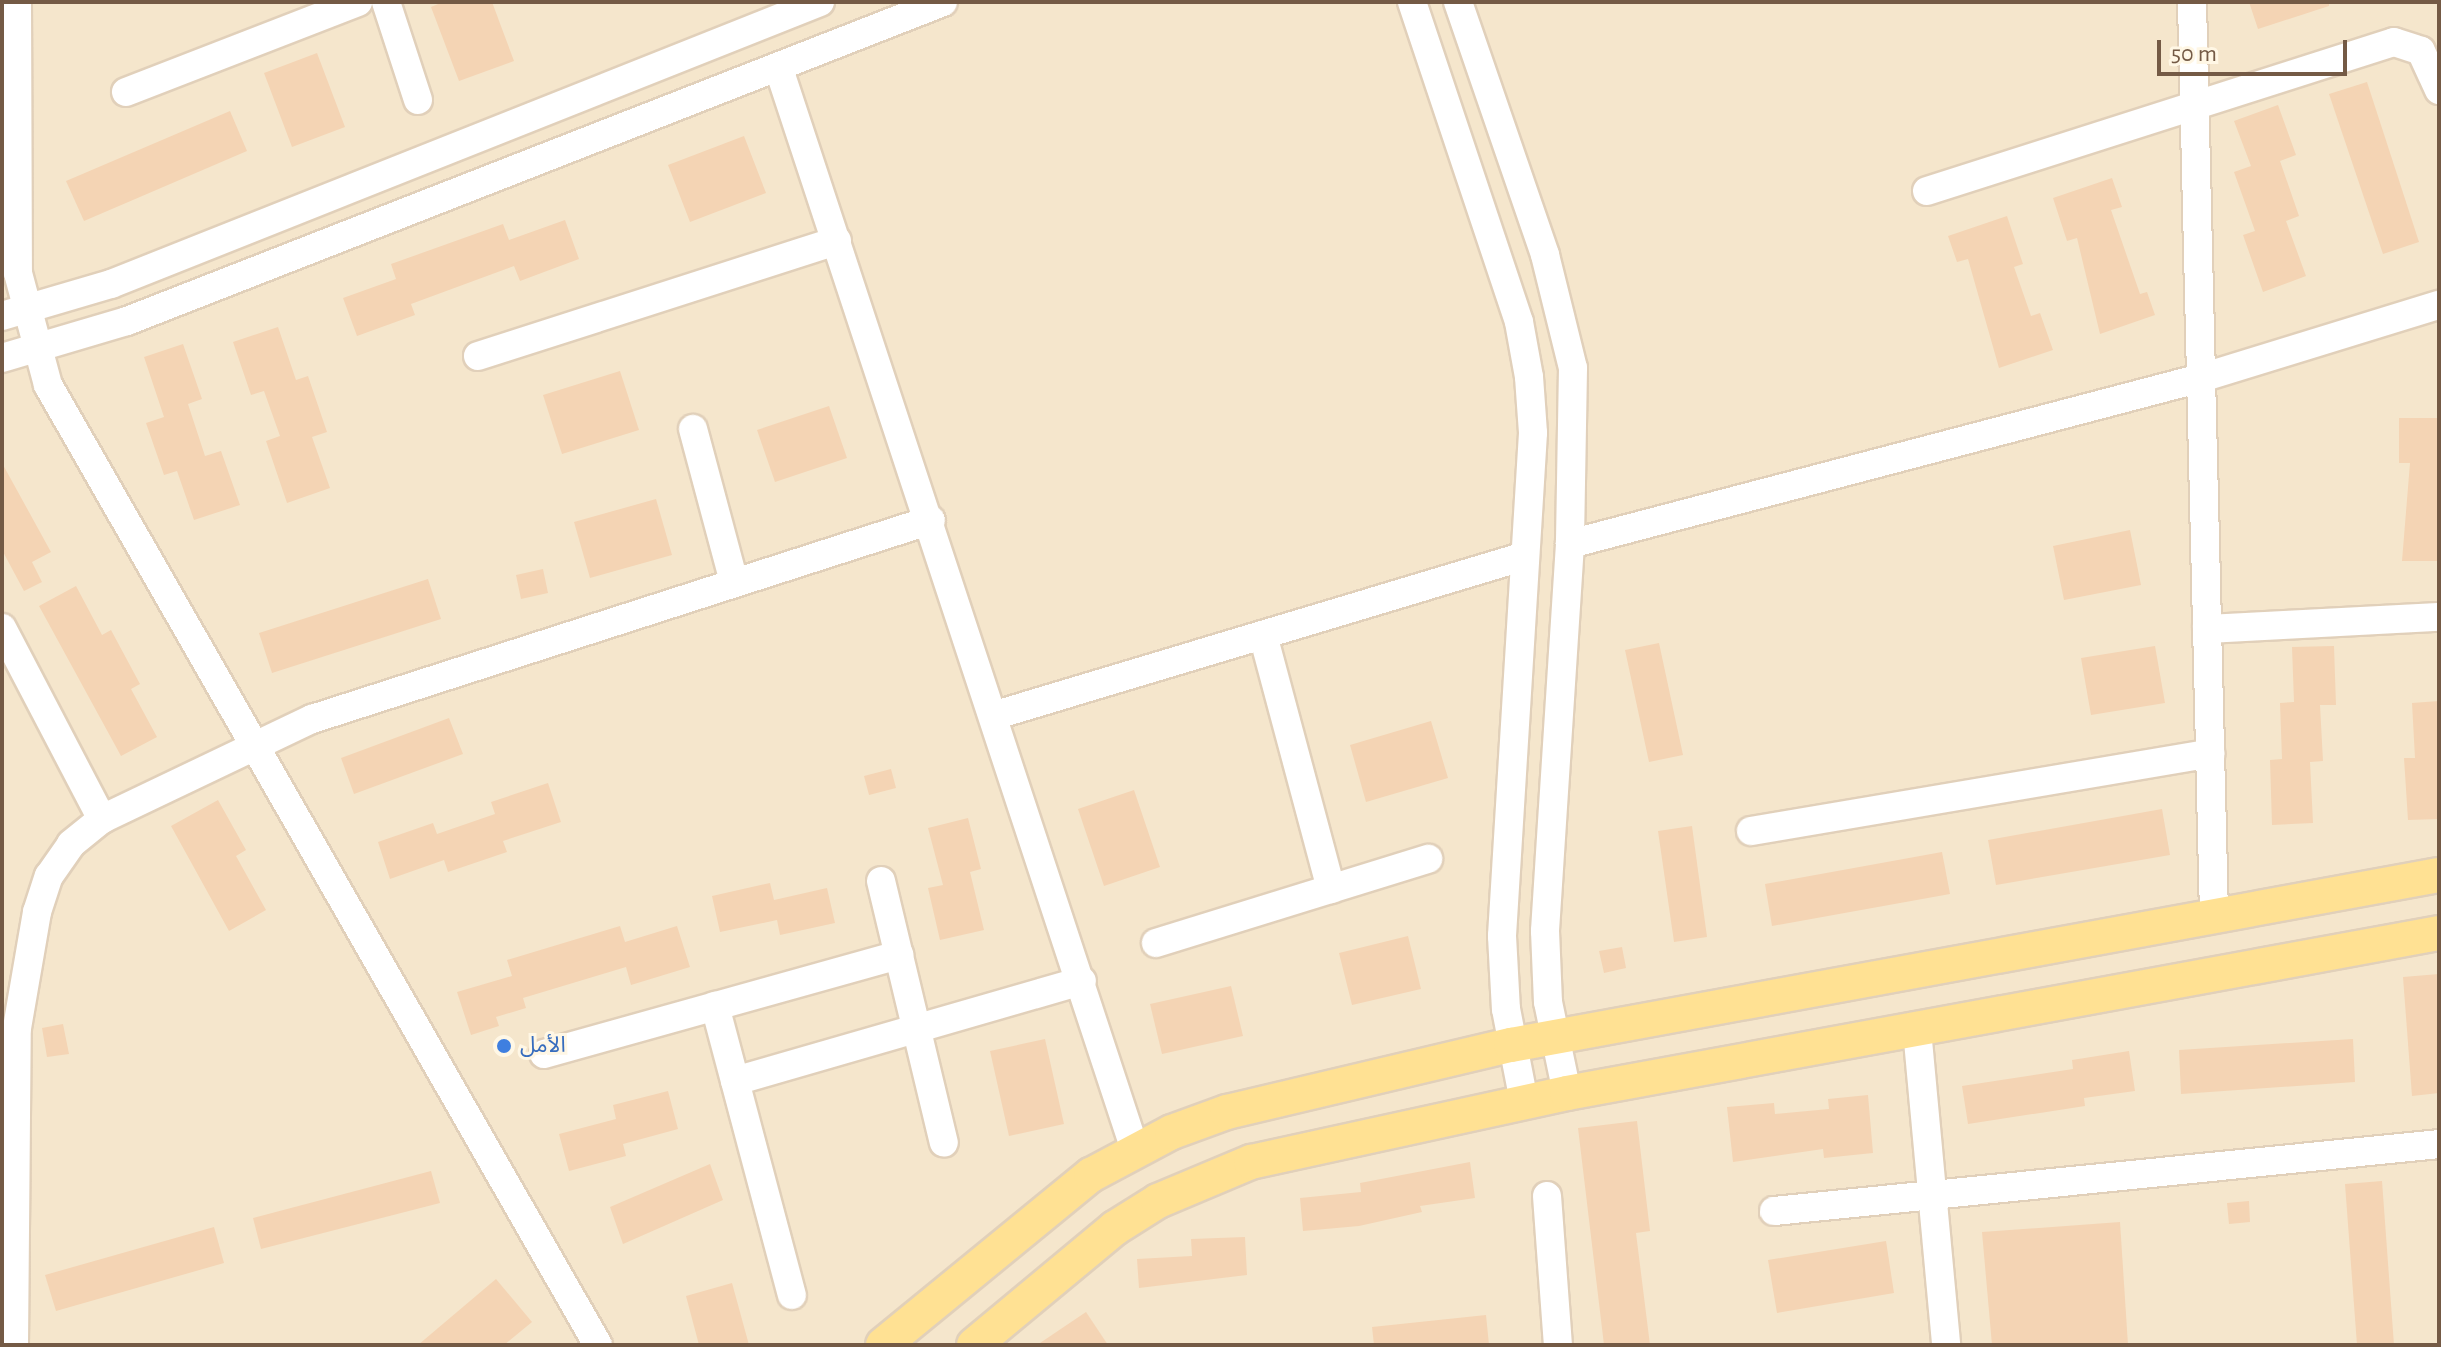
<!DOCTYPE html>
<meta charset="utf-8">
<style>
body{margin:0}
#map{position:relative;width:2441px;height:1347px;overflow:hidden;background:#fdf4de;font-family:"Alegreya Sans","Noto Sans Arabic",sans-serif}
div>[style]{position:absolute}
.residential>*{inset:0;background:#f5e6cc}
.building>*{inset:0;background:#f4d4b4}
.roads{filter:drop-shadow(2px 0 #e1d0ba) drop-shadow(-2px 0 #e1d0ba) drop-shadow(0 2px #e1d0ba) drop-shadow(0 -2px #e1d0ba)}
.minor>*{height:28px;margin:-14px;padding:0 14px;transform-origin:14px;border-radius:14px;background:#fff}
.major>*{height:34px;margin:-17px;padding:0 17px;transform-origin:17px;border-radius:17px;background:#ffe193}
.dots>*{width:22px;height:22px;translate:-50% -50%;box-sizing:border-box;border:4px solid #fff7e5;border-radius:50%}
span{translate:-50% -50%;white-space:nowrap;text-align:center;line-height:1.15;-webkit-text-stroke:6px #fff7e5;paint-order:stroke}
.shop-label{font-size:22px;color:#366cbe}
.left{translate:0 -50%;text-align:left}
.frame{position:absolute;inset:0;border:4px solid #745a45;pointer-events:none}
.scale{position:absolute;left:2157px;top:40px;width:190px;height:36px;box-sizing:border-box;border:4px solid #745a45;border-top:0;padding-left:10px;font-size:24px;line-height:28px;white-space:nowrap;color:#745a45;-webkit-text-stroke:6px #fff7e5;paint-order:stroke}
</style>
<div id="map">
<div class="residential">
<div style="clip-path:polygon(2px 2px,2439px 2px,2439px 1345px,2px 1345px)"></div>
</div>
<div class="building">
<div style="clip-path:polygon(443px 2px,492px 2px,514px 61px,459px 81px,431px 7px)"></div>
<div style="clip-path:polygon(2249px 2px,2329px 2px,2329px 6px,2258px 29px)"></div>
<div style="clip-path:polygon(317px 53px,345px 127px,292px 147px,264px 73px)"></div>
<div style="clip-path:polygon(2367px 82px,2419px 242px,2383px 254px,2329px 94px)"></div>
<div style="clip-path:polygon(2278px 105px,2296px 155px,2280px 161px,2299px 216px,2286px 221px,2306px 276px,2263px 292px,2243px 235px,2255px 231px,2234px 172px,2251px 166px,2234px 121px)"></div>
<div style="clip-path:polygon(230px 111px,247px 151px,84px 221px,66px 181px)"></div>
<div style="clip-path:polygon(744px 136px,766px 193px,690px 222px,668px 165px)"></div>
<div style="clip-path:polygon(2112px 178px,2122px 207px,2111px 210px,2140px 294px,2147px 292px,2155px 315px,2100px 334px,2077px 238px,2067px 241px,2053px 198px)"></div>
<div style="clip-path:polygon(2007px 216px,2023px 264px,2014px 267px,2031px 316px,2040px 313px,2053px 350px,1999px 368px,1968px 259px,1957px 262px,1948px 236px)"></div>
<div style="clip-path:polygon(565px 220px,579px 259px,520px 281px,514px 266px,411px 304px,415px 315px,357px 336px,343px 298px,396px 279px,391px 264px,503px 224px,509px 240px)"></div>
<div style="clip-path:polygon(278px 327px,296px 380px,308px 376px,327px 432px,312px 437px,330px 488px,287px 503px,266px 441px,280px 436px,264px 391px,251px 395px,233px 342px)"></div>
<div style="clip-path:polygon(183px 344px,202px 399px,188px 404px,205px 456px,221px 451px,240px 505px,194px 520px,177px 471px,164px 475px,146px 423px,164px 417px,144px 357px)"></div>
<div style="clip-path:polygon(620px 371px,639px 430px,562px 454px,543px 395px)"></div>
<div style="clip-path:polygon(829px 406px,847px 458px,775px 482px,757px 430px)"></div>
<div style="clip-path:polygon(2399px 418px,2439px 418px,2439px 561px,2402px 561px,2410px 463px,2399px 463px)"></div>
<div style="clip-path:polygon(2px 463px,51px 552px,32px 562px,42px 582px,24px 591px,2px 550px)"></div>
<div style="clip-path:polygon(656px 499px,672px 555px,590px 578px,574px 522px)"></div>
<div style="clip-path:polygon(2130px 530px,2141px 585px,2064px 600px,2053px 546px)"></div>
<div style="clip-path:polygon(543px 569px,548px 593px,521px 599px,516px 575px)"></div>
<div style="clip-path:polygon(428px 579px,441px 619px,272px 673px,259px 633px)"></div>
<div style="clip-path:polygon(76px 586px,102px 635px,111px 630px,140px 684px,131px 689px,157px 737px,121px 756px,39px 606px)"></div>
<div style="clip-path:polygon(1659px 643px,1683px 755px,1649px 762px,1625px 650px)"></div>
<div style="clip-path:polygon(2155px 646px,2165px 703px,2091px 715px,2081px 658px)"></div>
<div style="clip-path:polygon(2334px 646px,2336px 705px,2320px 705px,2323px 761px,2310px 762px,2313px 823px,2272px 825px,2270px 760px,2282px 759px,2280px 703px,2294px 702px,2292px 647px)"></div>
<div style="clip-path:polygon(2439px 701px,2439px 819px,2408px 820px,2404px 758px,2415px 758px,2412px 703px)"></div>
<div style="clip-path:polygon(449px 718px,463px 754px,354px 794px,341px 758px)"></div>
<div style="clip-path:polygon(1431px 721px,1448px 778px,1366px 802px,1350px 745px)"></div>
<div style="clip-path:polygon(891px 769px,896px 788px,869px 795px,864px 776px)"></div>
<div style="clip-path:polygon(548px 783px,561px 822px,503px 841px,507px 852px,448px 872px,444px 860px,390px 879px,378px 842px,433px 823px,437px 834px,495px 814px,491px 802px)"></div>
<div style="clip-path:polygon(1134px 790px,1160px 867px,1104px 886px,1078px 809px)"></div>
<div style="clip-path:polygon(218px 800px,246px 850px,236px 856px,266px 910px,229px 931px,171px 826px)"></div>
<div style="clip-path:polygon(2162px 809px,2170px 855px,1996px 885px,1988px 840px)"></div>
<div style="clip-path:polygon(968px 818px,981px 869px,970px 872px,984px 930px,940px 940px,928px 888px,943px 885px,928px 828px)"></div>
<div style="clip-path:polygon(1692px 826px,1707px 937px,1674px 942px,1658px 831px)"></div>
<div style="clip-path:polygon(1942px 852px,1950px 894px,1772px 926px,1765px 884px)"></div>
<div style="clip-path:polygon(770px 883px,774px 900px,827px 888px,835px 923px,780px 935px,777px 920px,720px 932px,712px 896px)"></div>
<div style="clip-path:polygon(620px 926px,625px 942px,677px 926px,690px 967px,631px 985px,626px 967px,523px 998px,526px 1008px,496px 1017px,499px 1026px,471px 1035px,457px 992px,512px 976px,507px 960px)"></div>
<div style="clip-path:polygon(1408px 936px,1421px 989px,1352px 1005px,1339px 953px)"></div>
<div style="clip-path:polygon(1622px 947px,1626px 968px,1604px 973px,1599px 951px)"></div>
<div style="clip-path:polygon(2439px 974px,2439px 1093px,2412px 1096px,2403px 977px)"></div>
<div style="clip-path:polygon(1231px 986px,1243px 1036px,1162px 1054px,1150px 1004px)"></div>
<div style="clip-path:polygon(63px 1024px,69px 1054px,47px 1057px,42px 1028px)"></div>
<div style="clip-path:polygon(1045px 1039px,1064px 1124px,1009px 1136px,990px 1051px)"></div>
<div style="clip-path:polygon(2353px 1039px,2355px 1082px,2181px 1094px,2179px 1050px)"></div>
<div style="clip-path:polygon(2129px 1051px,2135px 1091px,2084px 1098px,2085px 1106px,1968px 1124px,1962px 1086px,2073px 1069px,2072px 1060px)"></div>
<div style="clip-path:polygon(668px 1091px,678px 1129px,623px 1144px,626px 1156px,569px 1171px,559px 1134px,616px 1119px,613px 1105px)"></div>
<div style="clip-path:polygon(1868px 1095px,1873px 1153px,1824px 1158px,1823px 1149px,1733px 1162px,1727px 1107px,1774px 1103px,1775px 1114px,1829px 1109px,1828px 1099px)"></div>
<div style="clip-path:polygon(1637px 1121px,1650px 1231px,1636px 1233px,1650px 1345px,1604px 1345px,1578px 1128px)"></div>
<div style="clip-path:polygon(1470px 1162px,1475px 1198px,1420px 1206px,1422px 1212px,1359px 1226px,1303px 1231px,1300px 1198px,1361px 1192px,1360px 1183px)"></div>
<div style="clip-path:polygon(710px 1164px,723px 1200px,623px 1244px,610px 1207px)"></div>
<div style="clip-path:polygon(431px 1171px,440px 1203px,261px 1249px,253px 1218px)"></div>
<div style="clip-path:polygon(2382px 1181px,2394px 1345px,2357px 1345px,2345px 1184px)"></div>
<div style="clip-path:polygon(2249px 1201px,2250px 1222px,2229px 1224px,2227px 1203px)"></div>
<div style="clip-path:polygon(2120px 1222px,2128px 1345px,1992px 1345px,1982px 1232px)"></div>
<div style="clip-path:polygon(214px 1227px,224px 1263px,56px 1311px,45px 1275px)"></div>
<div style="clip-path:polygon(1245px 1237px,1247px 1275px,1139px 1288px,1137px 1259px,1192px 1256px,1191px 1239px)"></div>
<div style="clip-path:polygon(1886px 1241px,1894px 1293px,1777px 1313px,1768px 1260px)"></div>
<div style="clip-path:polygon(496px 1279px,532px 1322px,504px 1345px,418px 1345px)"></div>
<div style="clip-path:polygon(732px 1283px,749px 1345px,699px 1345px,686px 1296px)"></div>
<div style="clip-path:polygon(1086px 1312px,1108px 1345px,1037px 1345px)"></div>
<div style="clip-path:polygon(1486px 1315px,1489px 1345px,1374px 1345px,1372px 1327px)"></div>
</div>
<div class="roads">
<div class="minor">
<div style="left:17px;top:2px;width:271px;rotate:89.8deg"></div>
<div style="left:18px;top:273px;width:116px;rotate:75deg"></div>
<div style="left:48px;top:385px;width:1106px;rotate:60.19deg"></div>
<div style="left:386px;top:2px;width:103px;rotate:71.9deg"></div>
<div style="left:1412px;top:2px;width:337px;rotate:71.5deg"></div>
<div style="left:1519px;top:322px;width:56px;rotate:79.7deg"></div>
<div style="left:1529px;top:377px;width:56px;rotate:85.9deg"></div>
<div style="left:1533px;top:433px;width:504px;rotate:93.53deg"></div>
<div style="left:1502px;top:936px;width:73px;rotate:86.9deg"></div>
<div style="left:1506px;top:1009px;width:95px;rotate:79deg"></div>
<div style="left:1458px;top:2px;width:268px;rotate:71deg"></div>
<div style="left:1545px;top:255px;width:116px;rotate:76.1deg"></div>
<div style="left:1573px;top:368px;width:176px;rotate:91deg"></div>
<div style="left:1570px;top:544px;width:388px;rotate:93.7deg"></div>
<div style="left:1545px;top:931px;width:71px;rotate:87.6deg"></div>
<div style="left:1548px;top:1002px;width:93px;rotate:78.2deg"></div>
<div style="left:2192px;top:2px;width:915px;rotate:88.62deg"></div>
<div style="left:779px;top:69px;width:1138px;rotate:71.77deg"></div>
<div style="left:126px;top:92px;width:249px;rotate:-21.2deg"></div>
<div style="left:1927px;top:191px;width:490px;rotate:-17.7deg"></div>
<div style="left:2394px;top:42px;width:28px;rotate:18deg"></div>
<div style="left:2421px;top:51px;width:43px;rotate:65.2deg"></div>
<div style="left:2px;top:316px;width:114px;rotate:-16.4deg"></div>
<div style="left:111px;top:284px;width:763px;rotate:-21.69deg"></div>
<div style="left:478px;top:356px;width:377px;rotate:-17.8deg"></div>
<div style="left:2px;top:358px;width:130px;rotate:-16.5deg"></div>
<div style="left:127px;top:321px;width:876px;rotate:-21.35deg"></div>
<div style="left:693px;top:429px;width:158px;rotate:75deg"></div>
<div style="left:1570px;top:544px;width:652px;rotate:-14.74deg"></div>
<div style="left:2201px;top:378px;width:249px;rotate:-17.1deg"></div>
<div style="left:2px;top:628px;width:216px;rotate:62.4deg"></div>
<div style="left:2207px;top:629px;width:232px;rotate:-3deg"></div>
<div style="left:1263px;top:635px;width:263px;rotate:75deg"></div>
<div style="left:996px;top:715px;width:552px;rotate:-16.73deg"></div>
<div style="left:1751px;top:831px;width:466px;rotate:-9.6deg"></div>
<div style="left:881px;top:881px;width:269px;rotate:76.5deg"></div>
<div style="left:1156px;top:943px;width:285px;rotate:-17.2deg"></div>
<div style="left:715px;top:1006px;width:299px;rotate:75.1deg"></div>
<div style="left:1917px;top:1030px;width:316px;rotate:84.7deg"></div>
<div style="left:544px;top:1054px;width:369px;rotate:-15.6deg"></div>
<div style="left:735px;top:1081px;width:361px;rotate:-16.1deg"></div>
<div style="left:1547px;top:1196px;width:149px;rotate:85.8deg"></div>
<div style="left:1774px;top:1211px;width:668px;rotate:-5.75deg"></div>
<div style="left:14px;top:1345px;width:317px;rotate:-89.5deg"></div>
<div style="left:17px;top:1028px;width:118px;rotate:-80.2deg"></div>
<div style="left:37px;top:912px;width:38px;rotate:-72deg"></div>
<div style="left:49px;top:876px;width:39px;rotate:-55deg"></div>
<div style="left:71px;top:844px;width:40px;rotate:-39deg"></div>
<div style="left:102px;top:819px;width:233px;rotate:-25.5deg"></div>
<div style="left:312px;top:719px;width:650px;rotate:-17.82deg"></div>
</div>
<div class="major">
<div style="left:883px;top:1345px;width:269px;rotate:-39.3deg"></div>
<div style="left:1091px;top:1175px;width:92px;rotate:-28deg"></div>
<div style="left:1172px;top:1132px;width:59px;rotate:-20deg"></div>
<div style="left:1227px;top:1112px;width:292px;rotate:-13.3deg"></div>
<div style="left:1511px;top:1045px;width:943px;rotate:-10.38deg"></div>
<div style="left:974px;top:1345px;width:183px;rotate:-39.7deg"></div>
<div style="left:1115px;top:1228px;width:51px;rotate:-32.1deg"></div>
<div style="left:1158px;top:1201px;width:101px;rotate:-22.8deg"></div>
<div style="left:1251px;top:1162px;width:323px;rotate:-12.3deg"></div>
<div style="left:1567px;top:1093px;width:887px;rotate:-10.4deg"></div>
</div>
</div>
<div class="dots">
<div style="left:504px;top:1046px;background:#3f7fe0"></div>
</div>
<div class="shop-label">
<span class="left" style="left:520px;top:1046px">الأمل</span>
</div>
<div class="frame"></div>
<div class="scale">50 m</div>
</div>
